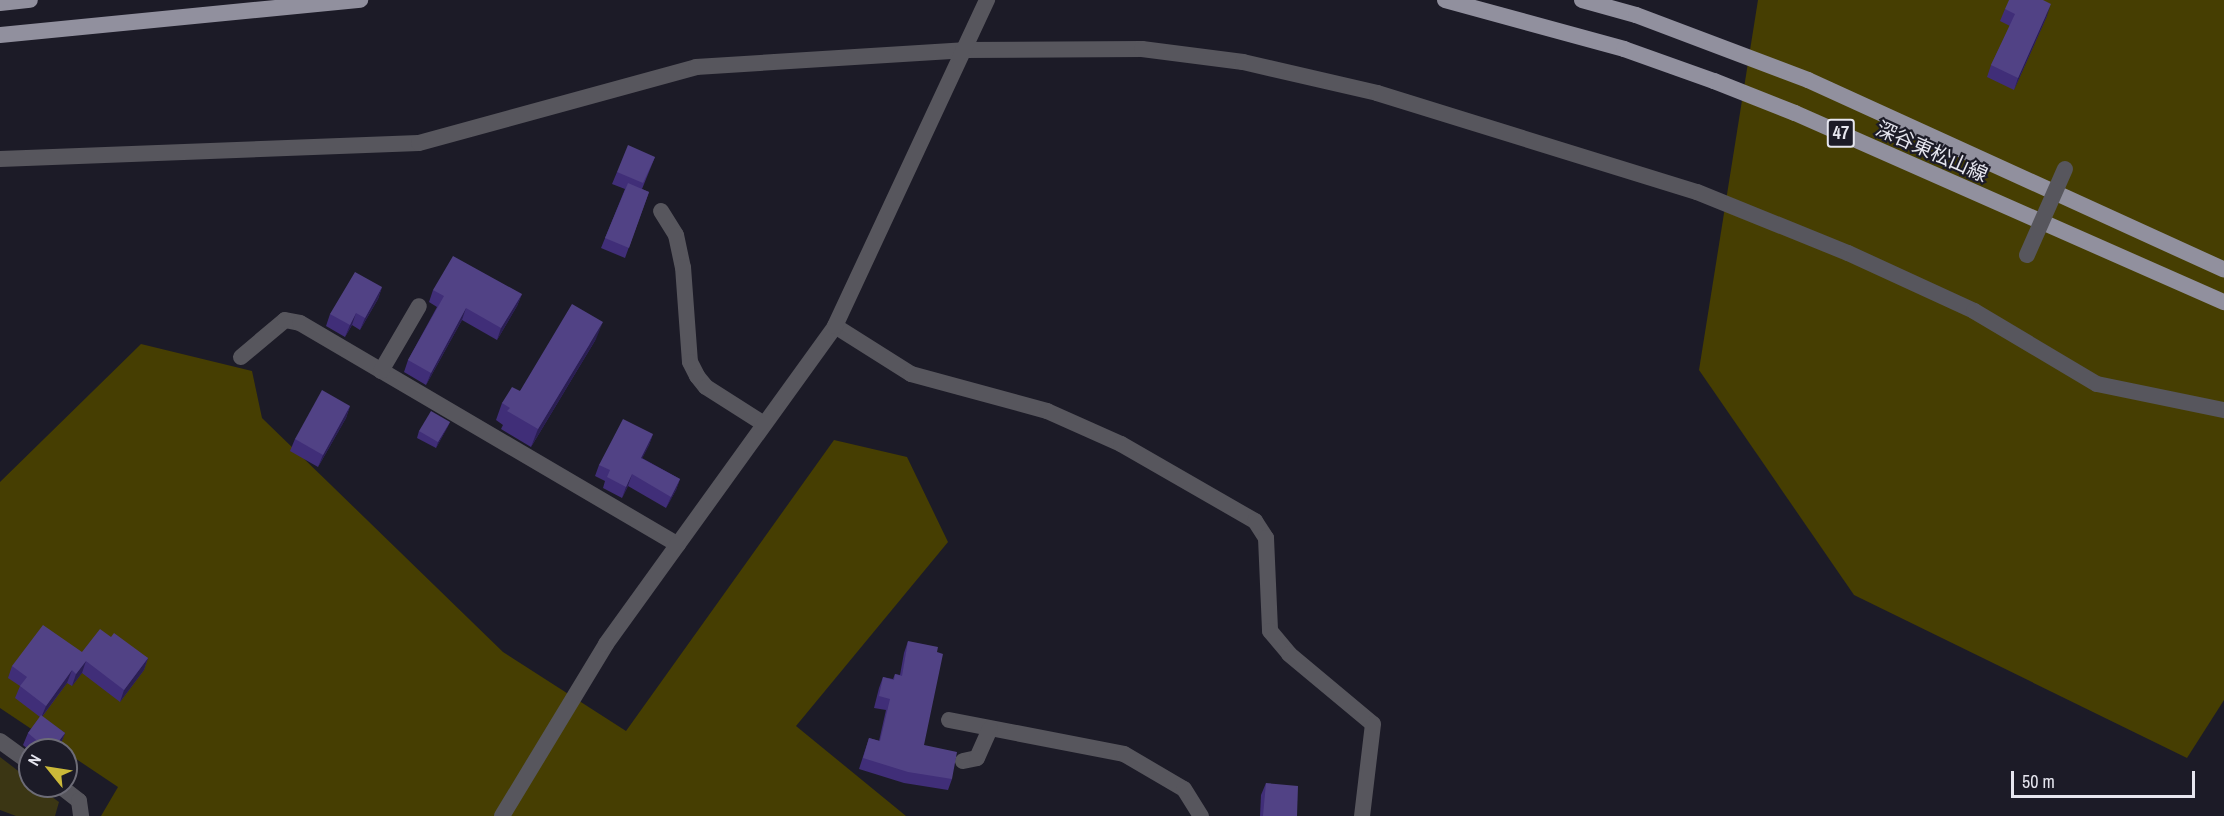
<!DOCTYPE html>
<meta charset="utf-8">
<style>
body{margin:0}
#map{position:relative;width:2224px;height:816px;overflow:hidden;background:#1c1b27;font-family:"Archivo Narrow","Noto Sans JP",sans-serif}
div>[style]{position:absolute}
.green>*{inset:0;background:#463e02}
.water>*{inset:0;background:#3b3614}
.minor>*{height:16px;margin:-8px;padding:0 8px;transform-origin:8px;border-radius:8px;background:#57565d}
.tertiary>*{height:16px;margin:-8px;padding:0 8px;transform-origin:8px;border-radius:8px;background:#57565d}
.primary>*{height:16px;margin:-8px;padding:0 8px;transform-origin:8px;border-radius:8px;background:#91909e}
.minor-bridge>*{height:16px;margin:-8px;padding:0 8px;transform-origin:8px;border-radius:8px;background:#57565d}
.wall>*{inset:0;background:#402e78}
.shaded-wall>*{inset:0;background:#2a1e52}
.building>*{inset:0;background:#514285}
span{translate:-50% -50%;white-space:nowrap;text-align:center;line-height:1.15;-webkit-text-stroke:4.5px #1c1b27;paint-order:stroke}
.shield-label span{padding:2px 4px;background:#1c1b27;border:2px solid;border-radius:4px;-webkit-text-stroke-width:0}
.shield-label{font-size:18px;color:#e6e6ef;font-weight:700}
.street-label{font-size:20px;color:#e6e6ef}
.north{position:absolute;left:18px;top:738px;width:60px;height:60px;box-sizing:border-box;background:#1c1b27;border:2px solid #6d6c77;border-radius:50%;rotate:300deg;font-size:16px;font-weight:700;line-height:24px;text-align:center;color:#e6e6ef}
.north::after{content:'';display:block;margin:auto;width:21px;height:27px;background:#cbb939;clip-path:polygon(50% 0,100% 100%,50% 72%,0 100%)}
.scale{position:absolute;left:2011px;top:771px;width:184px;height:27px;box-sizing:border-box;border:3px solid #e6e6ef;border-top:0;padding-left:8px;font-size:18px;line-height:21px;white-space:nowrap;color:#e6e6ef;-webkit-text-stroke:4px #1c1b27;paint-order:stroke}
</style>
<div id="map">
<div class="green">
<div style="clip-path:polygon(1758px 0,2224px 0,2224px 700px,2187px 758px,1854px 595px,1699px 370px)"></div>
<div style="clip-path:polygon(141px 344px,252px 371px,262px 418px,503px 652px,626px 731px,834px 440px,907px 457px,948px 542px,796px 726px,906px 816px,101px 816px,118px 787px,0 708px,0 482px)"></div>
</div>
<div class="water">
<div style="clip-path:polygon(0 757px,30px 780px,30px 786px,37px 786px,59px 802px,55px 816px,16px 816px,0 810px)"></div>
</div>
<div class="minor">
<div style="left:0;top:159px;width:419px;rotate:-2.2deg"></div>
<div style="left:419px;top:143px;width:287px;rotate:-15.3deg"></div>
<div style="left:696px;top:67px;width:268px;rotate:-3.6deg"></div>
<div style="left:963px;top:50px;width:179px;rotate:-0.3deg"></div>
<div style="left:1142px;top:49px;width:102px;rotate:7.3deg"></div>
<div style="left:1243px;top:62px;width:138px;rotate:13deg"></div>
<div style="left:1377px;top:93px;width:335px;rotate:17.2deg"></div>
<div style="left:1697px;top:192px;width:163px;rotate:22deg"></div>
<div style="left:1848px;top:253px;width:139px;rotate:24.7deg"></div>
<div style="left:1974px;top:311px;width:143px;rotate:30.7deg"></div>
<div style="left:2097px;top:384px;width:130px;rotate:11.6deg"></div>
<div style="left:661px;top:211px;width:28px;rotate:58deg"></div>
<div style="left:676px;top:235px;width:33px;rotate:78deg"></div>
<div style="left:683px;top:267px;width:95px;rotate:85.8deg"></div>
<div style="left:690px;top:362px;width:16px;rotate:63deg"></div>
<div style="left:697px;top:376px;width:14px;rotate:51deg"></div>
<div style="left:706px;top:387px;width:69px;rotate:32.5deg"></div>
<div style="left:835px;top:326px;width:90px;rotate:32.3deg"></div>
<div style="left:911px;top:374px;width:141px;rotate:15.2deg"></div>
<div style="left:1047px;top:411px;width:81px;rotate:24deg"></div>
<div style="left:1121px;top:444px;width:155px;rotate:29.9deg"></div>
<div style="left:1255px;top:521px;width:20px;rotate:57deg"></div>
<div style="left:1266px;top:538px;width:93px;rotate:87.5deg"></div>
<div style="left:1270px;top:631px;width:30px;rotate:50deg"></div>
<div style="left:1289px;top:654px;width:109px;rotate:39.8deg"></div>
<div style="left:1373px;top:724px;width:93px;rotate:96.8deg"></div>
<div style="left:241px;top:357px;width:57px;rotate:-40.1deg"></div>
<div style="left:285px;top:320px;width:15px;rotate:11deg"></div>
<div style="left:300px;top:323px;width:438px;rotate:30.4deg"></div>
<div style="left:381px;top:371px;width:75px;rotate:-59.7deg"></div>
<div style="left:949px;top:720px;width:178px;rotate:11deg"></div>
<div style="left:1124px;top:754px;width:69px;rotate:30.3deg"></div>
<div style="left:1184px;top:789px;width:32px;rotate:58deg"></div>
<div style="left:0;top:741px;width:37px;rotate:36deg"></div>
<div style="left:963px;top:761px;width:14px;rotate:-12deg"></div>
<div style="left:977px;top:758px;width:32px;rotate:-66deg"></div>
<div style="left:60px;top:786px;width:24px;rotate:38deg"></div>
<div style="left:79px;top:801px;width:15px;rotate:82deg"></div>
</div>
<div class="tertiary">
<div style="left:502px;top:816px;width:201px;rotate:-58.8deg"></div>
<div style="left:606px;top:644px;width:392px;rotate:-54.2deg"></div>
<div style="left:835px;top:326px;width:360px;rotate:-65deg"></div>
</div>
<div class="primary">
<div style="left:1445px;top:0;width:186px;rotate:15.3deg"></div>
<div style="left:1624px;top:49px;width:96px;rotate:19.6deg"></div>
<div style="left:1714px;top:81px;width:87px;rotate:21.6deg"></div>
<div style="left:1795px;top:113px;width:469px;rotate:23.8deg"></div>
<div style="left:1582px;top:0;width:56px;rotate:15.5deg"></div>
<div style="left:1636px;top:15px;width:184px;rotate:20.7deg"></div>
<div style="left:1808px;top:80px;width:457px;rotate:24.5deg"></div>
<div style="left:0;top:3px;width:30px;rotate:-6deg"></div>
<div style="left:0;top:35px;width:362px;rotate:-5.6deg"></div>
</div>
<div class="minor-bridge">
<div style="left:2027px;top:255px;width:94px;rotate:-66.2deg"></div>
</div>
<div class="wall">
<div style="clip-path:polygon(2005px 9px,2047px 16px,2014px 90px,1987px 77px,1991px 65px,2010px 26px,2000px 21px)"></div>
<div style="clip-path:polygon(655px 157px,642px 189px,649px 192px,625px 258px,601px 248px,625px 189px,612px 184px,617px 172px)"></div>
<div style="clip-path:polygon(382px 287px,378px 299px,360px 330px,352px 325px,345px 337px,326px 326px,330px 314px)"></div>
<div style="clip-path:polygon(433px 290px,522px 294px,517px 306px,497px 340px,462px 320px,426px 385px,404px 372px,408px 360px,437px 307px,429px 302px)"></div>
<div style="clip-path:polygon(596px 339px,531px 447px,501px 429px,503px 425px,496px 420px,502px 403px)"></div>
<div style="clip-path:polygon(350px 406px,346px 418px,318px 467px,290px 451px,295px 439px)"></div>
<div style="clip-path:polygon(450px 422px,447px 428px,436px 448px,417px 438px,419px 431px)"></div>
<div style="clip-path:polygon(653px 434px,649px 445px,642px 458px,680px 479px,676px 490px,666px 508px,628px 486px,622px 498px,603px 488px,605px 481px,595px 476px,599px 465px)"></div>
<div style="clip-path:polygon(111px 637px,148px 658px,144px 670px,120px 702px,82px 673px,72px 686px,67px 683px,42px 717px,65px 733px,60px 746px,57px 750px,30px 751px,23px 745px,28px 733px,40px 717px,15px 698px,20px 686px,8px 678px,12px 666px,82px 652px)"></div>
<div style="clip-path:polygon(908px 641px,924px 745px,952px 779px,948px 790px,904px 783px,859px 769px,869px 738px,879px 741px,886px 710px,874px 708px,879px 688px,883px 677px,893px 679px,895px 674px,900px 675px,904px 653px)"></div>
<div style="clip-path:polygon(1266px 783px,1297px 816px,1260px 816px,1261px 795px)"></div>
</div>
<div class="shaded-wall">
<div style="clip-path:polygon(2051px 4px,2047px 16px,2014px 90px,2018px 78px)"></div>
<div style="clip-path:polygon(382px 287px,378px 299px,360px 330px,365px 318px)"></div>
<div style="clip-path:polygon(522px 294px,517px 306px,497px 340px,501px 328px)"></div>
<div style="clip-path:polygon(466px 308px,462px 320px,426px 385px,431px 373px)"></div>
<div style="clip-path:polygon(356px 313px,352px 325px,345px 337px,350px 325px)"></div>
<div style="clip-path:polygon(603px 322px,596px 339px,531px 447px,538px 429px)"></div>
<div style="clip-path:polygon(350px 406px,346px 418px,318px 467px,323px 455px)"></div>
<div style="clip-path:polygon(450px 422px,447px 428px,436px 448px,438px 442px)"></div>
<div style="clip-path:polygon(653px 434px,649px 445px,637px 469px,641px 458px)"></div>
<div style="clip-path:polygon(632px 474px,628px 486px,622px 498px,626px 487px)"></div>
<div style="clip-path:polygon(680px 479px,676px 490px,666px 508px,671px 497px)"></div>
<div style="clip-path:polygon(148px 658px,144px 670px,120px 702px,124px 690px)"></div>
<div style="clip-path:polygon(86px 661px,82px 673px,72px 686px,76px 674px)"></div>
<div style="clip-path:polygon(72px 670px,67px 683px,41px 718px,46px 706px)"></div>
<div style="clip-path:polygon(65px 733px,60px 746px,57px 750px,52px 750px)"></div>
</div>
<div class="building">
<div style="clip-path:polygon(2009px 0,2043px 0,2051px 4px,2018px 78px,1991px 65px,2015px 14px,2005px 9px)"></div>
<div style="clip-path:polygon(628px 145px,655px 157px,643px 183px,617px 172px)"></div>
<div style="clip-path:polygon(628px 183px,649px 192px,629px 248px,605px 238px)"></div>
<div style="clip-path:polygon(453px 256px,522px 294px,501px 328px,466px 308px,431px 373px,408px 360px,444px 296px,433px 290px)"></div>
<div style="clip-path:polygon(355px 272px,382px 287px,365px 318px,356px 313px,350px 325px,330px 314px)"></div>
<div style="clip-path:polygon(572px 304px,603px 322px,538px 429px,507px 411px,510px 408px,502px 403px,512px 387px,520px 391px)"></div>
<div style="clip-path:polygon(322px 390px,350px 406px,323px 455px,295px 439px)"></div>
<div style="clip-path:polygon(431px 411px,450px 422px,438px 442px,419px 431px)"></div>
<div style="clip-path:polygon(623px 419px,653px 434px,641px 458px,680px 479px,671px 497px,632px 474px,626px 487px,607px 477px,610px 470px,599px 465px)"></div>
<div style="clip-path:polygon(43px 625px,82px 652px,100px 629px,111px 637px,114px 633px,148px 658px,124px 690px,86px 661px,76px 674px,72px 670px,46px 706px,20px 686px,27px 677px,12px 666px)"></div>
<div style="clip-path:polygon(908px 641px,938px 647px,937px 652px,943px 654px,924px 745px,957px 752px,952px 779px,908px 772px,863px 758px,869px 738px,880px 741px,890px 699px,879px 696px,883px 677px,894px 680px,895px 674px,902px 676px)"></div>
<div style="clip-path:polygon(41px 715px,65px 733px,52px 750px,48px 750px,28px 733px)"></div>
<div style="clip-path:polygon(1266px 783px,1298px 786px,1297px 816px,1263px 816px)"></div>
</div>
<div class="shield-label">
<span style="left:1841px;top:133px">47</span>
</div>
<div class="street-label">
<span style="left:1932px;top:151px;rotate:24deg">深谷東松山線</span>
</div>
<div class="north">N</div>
<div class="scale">50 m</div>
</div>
